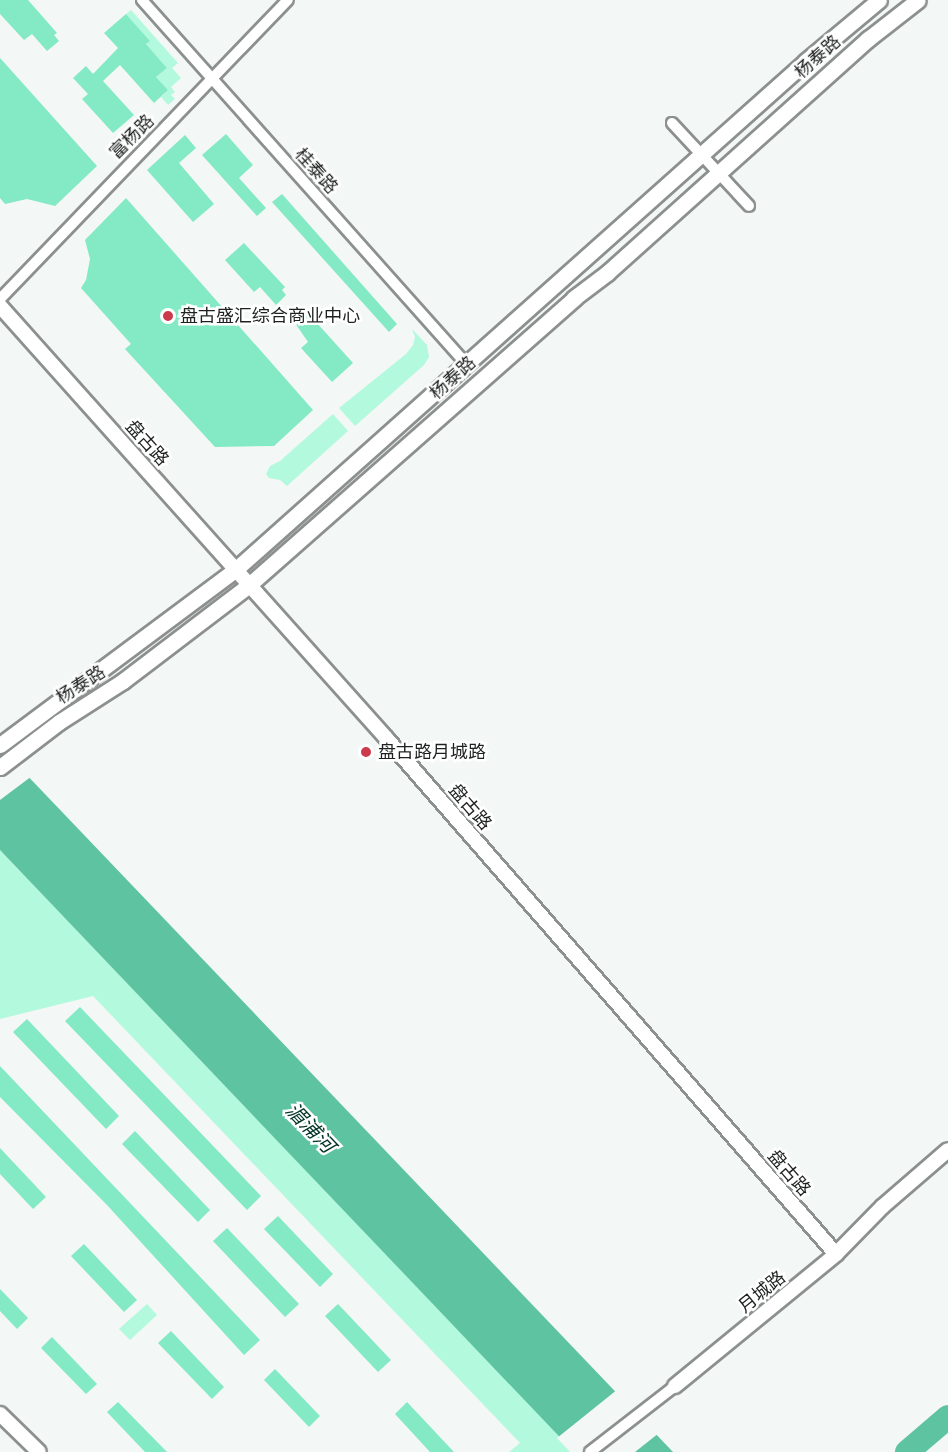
<!DOCTYPE html>
<meta charset="utf-8">
<style>
body{margin:0}
#map{position:relative;width:948px;height:1452px;overflow:hidden;background:#f3f7f6;font-family:"Fira Sans Condensed","Noto Sans SC",sans-serif}
div>[style]{position:absolute}
.green>*{inset:0;background:#b3f9de}
.water>*{inset:0;background:#5ec3a1}
.pier>*{inset:0;background:#f3f7f6}
.river>*{height:24px;margin:-12px;padding:0 12px;transform-origin:12px;border-radius:12px;background:#5ec3a1}
.building>*{inset:0;background:#84e9c5}
.roads{filter:drop-shadow(2px 0 #8c908e) drop-shadow(-2px 0 #8c908e) drop-shadow(0 2px #8c908e) drop-shadow(0 -2px #8c908e)}
.minor>*{height:10px;margin:-5px;padding:0 5px;transform-origin:5px;border-radius:5px;background:#fff}
.tertiary>*{height:14px;margin:-7px;padding:0 7px;transform-origin:7px;border-radius:7px;background:#fff}
.secondary>*{height:15px;margin:-7.5px;padding:0 7.5px;transform-origin:7.5px;border-radius:7.5px;background:#fff}
.dots>*{width:16px;height:16px;translate:-50% -50%;box-sizing:border-box;border:3px solid #fff;border-radius:50%}
span{translate:-50% -50%;white-space:nowrap;text-align:center;line-height:1.15;-webkit-text-stroke:5px #fff;paint-order:stroke}
.street-label{font-size:18px;color:#1f2120}
.poi-label{font-size:18px;color:#1f2120}
.left{translate:0 -50%;text-align:left}
.water-label{font-size:20px;color:#053527;font-style:italic}
</style>
<div id="map">
<div class="green">
<div style="clip-path:polygon(131px 10px,178px 63px,172px 68px,181px 78px,171px 87px,175px 92px,171px 95px,175px 99px,168px 105px,161px 97px,168px 90px,156px 77px,167px 68px,146px 44px,150px 41px,126px 14px)"></div>
<div style="clip-path:polygon(412px 329px,427px 345px,429px 357px,424px 365px,355px 426px,339px 408px,406px 354px,413px 345px,415px 337px)"></div>
<div style="clip-path:polygon(333px 414px,348px 431px,287px 486px,280px 480px,269px 478px,266px 474px,270px 466px,280px 461px)"></div>
<div style="clip-path:polygon(0 850px,575px 1452px,509px 1452px,520px 1443px,93px 996px,0 1019px)"></div>
<div style="clip-path:polygon(147px 1304px,157px 1315px,130px 1340px,119px 1329px)"></div>
</div>
<div class="water">
<div style="clip-path:polygon(0 747px,86px 837px,673px 1452px,574px 1452px,0 850px)"></div>
</div>
<div class="pier">
<div style="clip-path:polygon(9px 752px,32px 776px,0 800px,0 758px)"></div>
<div style="clip-path:polygon(618px 1389px,659px 1433px,635px 1452px,570px 1452px,557px 1438px)"></div>
</div>
<div class="river">
<div style="left:907px;top:1452px;width:54px;rotate:-40.5deg"></div>
</div>
<div class="building">
<div style="clip-path:polygon(0 0,28px 0,57px 33px,54px 35px,59px 41px,47px 51px,32px 34px,24px 40px,0 14px)"></div>
<div style="clip-path:polygon(126px 14px,150px 41px,146px 44px,167px 68px,156px 77px,168px 90px,154px 103px,120px 65px,103px 81px,134px 115px,113px 133px,82px 99px,88px 94px,73px 78px,86px 66px,93px 74px,118px 48px,104px 33px)"></div>
<div style="clip-path:polygon(0 58px,97px 166px,55px 206px,27px 199px,5px 204px,0 198px)"></div>
<div style="clip-path:polygon(226px 134px,253px 165px,239px 178px,266px 208px,257px 216px,202px 155px)"></div>
<div style="clip-path:polygon(185px 135px,196px 148px,179px 163px,214px 204px,193px 222px,147px 170px)"></div>
<div style="clip-path:polygon(282px 194px,397px 324px,389px 332px,272px 202px)"></div>
<div style="clip-path:polygon(126px 198px,313px 410px,274px 446px,215px 447px,125px 349px,131px 344px,81px 288px,86px 280px,90px 259px,85px 240px)"></div>
<div style="clip-path:polygon(244px 243px,285px 287px,282px 290px,286px 295px,276px 305px,260px 287px,254px 292px,225px 260px)"></div>
<div style="clip-path:polygon(307px 312px,353px 363px,332px 382px,301px 348px,308px 342px,295px 323px)"></div>
<div style="clip-path:polygon(80px 1007px,261px 1196px,247px 1210px,65px 1021px)"></div>
<div style="clip-path:polygon(27px 1019px,119px 1116px,106px 1129px,13px 1032px)"></div>
<div style="clip-path:polygon(0 1066px,260px 1340px,244px 1355px,107px 1205px,0 1097px)"></div>
<div style="clip-path:polygon(135px 1131px,210px 1210px,198px 1222px,122px 1144px)"></div>
<div style="clip-path:polygon(0 1148px,46px 1197px,33px 1209px,0 1174px)"></div>
<div style="clip-path:polygon(278px 1216px,333px 1274px,320px 1287px,264px 1229px)"></div>
<div style="clip-path:polygon(227px 1228px,299px 1304px,285px 1317px,213px 1241px)"></div>
<div style="clip-path:polygon(84px 1244px,137px 1300px,124px 1312px,71px 1256px)"></div>
<div style="clip-path:polygon(0 1289px,28px 1318px,17px 1329px,0 1311px)"></div>
<div style="clip-path:polygon(338px 1304px,391px 1360px,378px 1372px,325px 1316px)"></div>
<div style="clip-path:polygon(171px 1331px,224px 1387px,212px 1399px,158px 1343px)"></div>
<div style="clip-path:polygon(52px 1337px,97px 1384px,86px 1394px,41px 1348px)"></div>
<div style="clip-path:polygon(275px 1369px,320px 1416px,309px 1427px,264px 1380px)"></div>
<div style="clip-path:polygon(118px 1402px,167px 1452px,145px 1452px,107px 1412px)"></div>
<div style="clip-path:polygon(407px 1402px,454px 1452px,430px 1452px,395px 1414px)"></div>
</div>
<div class="roads">
<div class="minor">
<div style="left:142px;top:0;width:487px;rotate:48.3deg"></div>
<div style="left:672px;top:123px;width:113px;rotate:47.1deg"></div>
<div style="left:0;top:299px;width:415px;rotate:-46.1deg"></div>
<div style="left:590px;top:1452px;width:108px;rotate:-37.8deg"></div>
</div>
<div class="tertiary">
<div style="left:0;top:306px;width:581px;rotate:48.21deg"></div>
<div style="left:387px;top:739px;width:683px;rotate:48.92deg"></div>
<div style="left:675px;top:1386px;width:208px;rotate:-39.3deg"></div>
<div style="left:836px;top:1254px;width:66px;rotate:-45.6deg"></div>
<div style="left:882px;top:1207px;width:87px;rotate:-40.8deg"></div>
<div style="left:0;top:1414px;width:54px;rotate:44.3deg"></div>
</div>
<div class="secondary">
<div style="left:0;top:745px;width:293px;rotate:-36.7deg"></div>
<div style="left:235px;top:570px;width:765px;rotate:-41.71deg"></div>
<div style="left:806px;top:61px;width:95px;rotate:-39.9deg"></div>
<div style="left:0;top:767px;width:74px;rotate:-37.3deg"></div>
<div style="left:59px;top:722px;width:76px;rotate:-32.6deg"></div>
<div style="left:123px;top:681px;width:158px;rotate:-37.3deg"></div>
<div style="left:249px;top:585px;width:434px;rotate:-41.4deg"></div>
<div style="left:574px;top:298px;width:41px;rotate:-37.1deg"></div>
<div style="left:607px;top:273px;width:351px;rotate:-41.9deg"></div>
<div style="left:868px;top:39px;width:63px;rotate:-38deg"></div>
</div>
</div>
<div class="dots">
<div style="left:168px;top:316px;background:#cb3b4c"></div>
<div style="left:366px;top:752px;background:#cb3b4c"></div>
</div>
<div class="street-label">
<span style="left:818px;top:57px;rotate:-42deg">杨泰路</span>
<span style="left:132px;top:137px;rotate:-45deg">富杨路</span>
<span style="left:316px;top:171px;rotate:48deg">桂泰路</span>
<span style="left:453px;top:378px;rotate:-42deg">杨泰路</span>
<span style="left:147px;top:443px;rotate:48deg">盘古路</span>
<span style="left:81px;top:685px;rotate:-33deg">杨泰路</span>
<span style="left:470px;top:807px;rotate:49deg">盘古路</span>
<span style="left:789px;top:1173px;rotate:49deg">盘古路</span>
<span style="left:762px;top:1292px;rotate:-39deg">月城路</span>
</div>
<div class="poi-label">
<span class="left" style="left:180px;top:316px">盘古盛汇综合商业中心</span>
<span class="left" style="left:378px;top:752px">盘古路月城路</span>
</div>
<div class="water-label">
<span style="left:310px;top:1128px;rotate:46deg">湄浦河</span>
</div>
</div>
